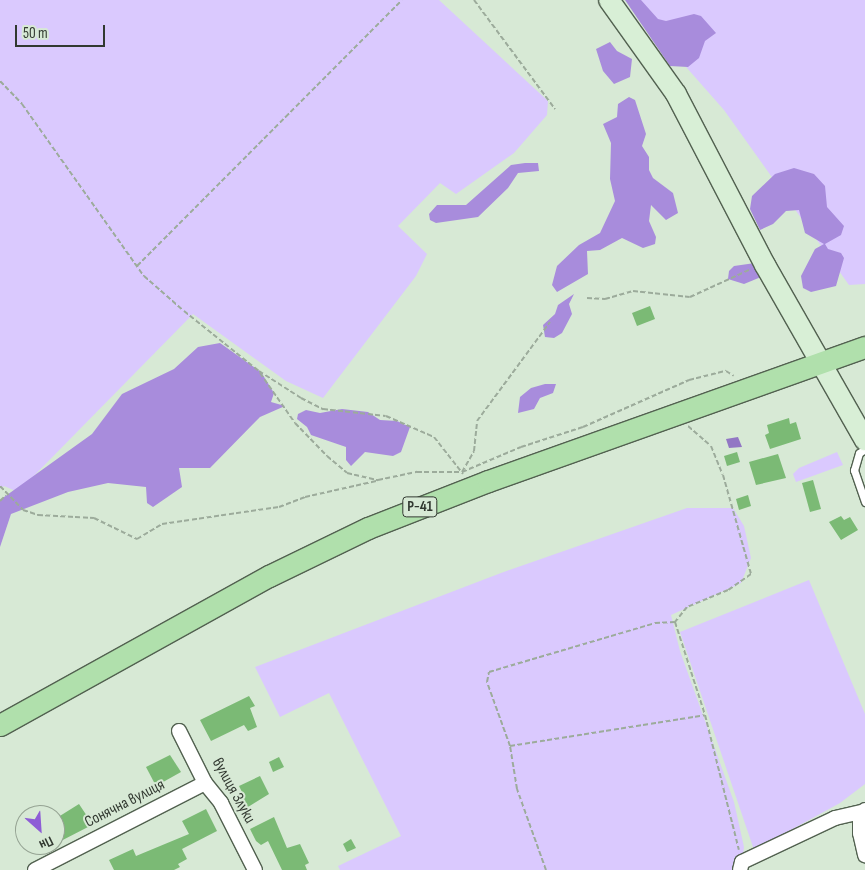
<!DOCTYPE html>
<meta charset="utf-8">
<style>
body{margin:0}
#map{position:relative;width:865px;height:870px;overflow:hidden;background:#d7e9d5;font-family:"Sofia Sans Condensed",sans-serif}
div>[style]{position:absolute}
.green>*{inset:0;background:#dac9fe}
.forest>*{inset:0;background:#a88cdc}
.water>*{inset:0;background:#9277c4}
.building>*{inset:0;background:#7bba75}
.path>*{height:2px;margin-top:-1px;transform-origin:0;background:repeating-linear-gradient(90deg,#9cab9b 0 5px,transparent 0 7.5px)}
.roads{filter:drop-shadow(1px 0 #526150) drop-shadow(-1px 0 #526150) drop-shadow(0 1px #526150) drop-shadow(0 -1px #526150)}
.lane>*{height:7px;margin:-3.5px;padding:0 3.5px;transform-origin:3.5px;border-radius:3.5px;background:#fff}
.street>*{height:14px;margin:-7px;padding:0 7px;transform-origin:7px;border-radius:7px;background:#fff}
.secondary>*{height:20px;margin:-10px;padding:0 10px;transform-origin:10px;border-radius:10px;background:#d8efd6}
.primary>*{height:21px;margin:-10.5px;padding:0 10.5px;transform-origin:10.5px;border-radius:10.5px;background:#b0e0ac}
span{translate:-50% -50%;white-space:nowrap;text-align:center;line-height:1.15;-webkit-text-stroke:4px #d7e9d5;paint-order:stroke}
.shield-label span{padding:1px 4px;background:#d7e9d5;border:1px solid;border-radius:4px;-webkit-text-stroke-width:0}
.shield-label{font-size:15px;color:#323931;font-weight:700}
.street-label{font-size:16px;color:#323931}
.north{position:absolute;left:15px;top:805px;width:50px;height:50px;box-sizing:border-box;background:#d7e9d5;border:1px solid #95a393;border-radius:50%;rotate:154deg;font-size:14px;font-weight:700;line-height:20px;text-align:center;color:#323931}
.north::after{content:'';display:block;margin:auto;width:18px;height:22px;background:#8e5dd6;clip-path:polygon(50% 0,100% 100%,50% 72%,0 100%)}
.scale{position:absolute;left:15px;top:25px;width:90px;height:22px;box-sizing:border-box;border:2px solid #323931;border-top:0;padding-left:6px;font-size:15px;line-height:18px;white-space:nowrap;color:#323931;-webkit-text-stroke:4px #d7e9d5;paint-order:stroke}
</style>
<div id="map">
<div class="green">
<div style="clip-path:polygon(0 0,439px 0,548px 101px,547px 115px,514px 153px,456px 194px,440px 183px,398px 226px,427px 254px,416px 276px,323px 398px,286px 381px,193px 314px,18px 492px,4px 486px,0 489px)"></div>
<div style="clip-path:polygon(627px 0,865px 0,865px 284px,849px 285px,724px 110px)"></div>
<div style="clip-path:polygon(837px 452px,843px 465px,796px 482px,793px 474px,799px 468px)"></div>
<div style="clip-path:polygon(687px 508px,733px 508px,744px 526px,751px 558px,741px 583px,671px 615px,680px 651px,734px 802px,744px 847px,741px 870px,340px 870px,338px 866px,401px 836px,329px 693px,280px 717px,255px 667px,501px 573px)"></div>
<div style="clip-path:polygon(809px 580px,865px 714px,865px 784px,840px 803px,754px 850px,680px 632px)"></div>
</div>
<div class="forest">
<div style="clip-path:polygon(625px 0,641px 0,658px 19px,666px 21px,694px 14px,701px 16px,716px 33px,705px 41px,699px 58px,688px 67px,670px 66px)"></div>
<div style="clip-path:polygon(610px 42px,617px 51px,632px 59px,630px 77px,614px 84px,603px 71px,596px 49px)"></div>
<div style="clip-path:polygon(629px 97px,635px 100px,646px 134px,642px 146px,649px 157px,649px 170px,653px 178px,673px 193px,678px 213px,666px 220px,651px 205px,649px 221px,656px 237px,655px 244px,643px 248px,622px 238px,600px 250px,587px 251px,588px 274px,557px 292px,552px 285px,557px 266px,579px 245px,600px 233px,615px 201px,610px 179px,611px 143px,603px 124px,617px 117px,618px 104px)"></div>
<div style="clip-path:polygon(525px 163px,538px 163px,539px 171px,518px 173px,508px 188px,478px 217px,436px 223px,430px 220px,429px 214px,437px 205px,466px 205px,511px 165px)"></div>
<div style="clip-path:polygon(794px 168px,814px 174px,825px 186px,827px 207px,844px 226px,841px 235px,825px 244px,828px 249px,841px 253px,844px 258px,836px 286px,811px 292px,803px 288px,801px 276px,815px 249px,824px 244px,805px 233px,799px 210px,786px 211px,773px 224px,760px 230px,750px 209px,752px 196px,775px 174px)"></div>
<div style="clip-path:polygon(755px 263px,761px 277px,744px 284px,728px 279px,729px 271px,734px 266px)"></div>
<div style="clip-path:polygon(574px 294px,569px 304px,572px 314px,562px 333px,554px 338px,545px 337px,543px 325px,555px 314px,558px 305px)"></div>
<div style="clip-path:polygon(220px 343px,261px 372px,274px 393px,271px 402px,285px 406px,260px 417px,210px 468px,179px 468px,182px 487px,153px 507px,147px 503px,146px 487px,108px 483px,68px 492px,11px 514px,0 547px,0 500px,92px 434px,122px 394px,174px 369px,198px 347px)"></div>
<div style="clip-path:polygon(545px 384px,556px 384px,553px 393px,540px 398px,534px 409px,518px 413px,520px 397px,531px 388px)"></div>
<div style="clip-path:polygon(342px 409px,368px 412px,380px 420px,397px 421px,410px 427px,401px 452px,393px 456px,365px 452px,351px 466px,346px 460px,346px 447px,311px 435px,307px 427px,297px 419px,298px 414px,306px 410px,320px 413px)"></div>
</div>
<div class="water">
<div style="clip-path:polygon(738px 437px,742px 447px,729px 448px,726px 439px)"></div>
</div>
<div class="building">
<div style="clip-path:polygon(650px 306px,655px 319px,637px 326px,632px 313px)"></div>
<div style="clip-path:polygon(789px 418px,790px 424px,796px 422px,801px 439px,770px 449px,765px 435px,769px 433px,767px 425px)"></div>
<div style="clip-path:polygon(737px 452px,740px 462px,727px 466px,724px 456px)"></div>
<div style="clip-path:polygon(778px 454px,786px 478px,756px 485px,749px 462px)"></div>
<div style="clip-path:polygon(813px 480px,821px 509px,810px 512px,802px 483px)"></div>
<div style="clip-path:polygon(748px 495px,751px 506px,739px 510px,736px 499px)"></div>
<div style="clip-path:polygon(841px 516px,844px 520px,850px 517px,858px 530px,841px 540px,829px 522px)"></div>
<div style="clip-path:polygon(249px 696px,255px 706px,250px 708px,257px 727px,248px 731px,244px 725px,211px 741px,200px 720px)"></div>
<div style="clip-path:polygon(170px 755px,181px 772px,156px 786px,146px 767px)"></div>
<div style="clip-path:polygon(279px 757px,284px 767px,273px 772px,269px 762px)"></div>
<div style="clip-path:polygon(260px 776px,269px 794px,240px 812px,233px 798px,243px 794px,239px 786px)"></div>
<div style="clip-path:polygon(79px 804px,91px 822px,86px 825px,88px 827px,55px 844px,55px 819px)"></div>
<div style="clip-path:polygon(206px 809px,217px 831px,182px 849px,187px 859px,178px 864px,180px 867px,174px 870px,114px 870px,109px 860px,133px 849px,136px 856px,189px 834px,182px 821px)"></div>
<div style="clip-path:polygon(274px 817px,287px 848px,300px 844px,309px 863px,305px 865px,307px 870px,282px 870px,268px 841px,261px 845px,256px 841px,250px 829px)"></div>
<div style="clip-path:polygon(351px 839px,356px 848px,347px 852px,343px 844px)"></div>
</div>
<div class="path">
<div style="left:474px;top:0;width:136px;rotate:53.4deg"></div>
<div style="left:0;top:81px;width:32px;rotate:46deg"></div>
<div style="left:22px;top:104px;width:211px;rotate:54.7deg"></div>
<div style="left:144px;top:276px;width:53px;rotate:41.2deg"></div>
<div style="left:184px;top:311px;width:96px;rotate:38.7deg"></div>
<div style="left:259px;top:371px;width:50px;rotate:32.7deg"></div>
<div style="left:301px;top:398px;width:25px;rotate:27deg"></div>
<div style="left:323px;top:409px;width:63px;rotate:6.3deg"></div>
<div style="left:386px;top:416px;width:52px;rotate:23.6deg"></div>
<div style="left:434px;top:437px;width:47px;rotate:51.9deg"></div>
<div style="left:137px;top:266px;width:375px;rotate:-45.1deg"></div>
<div style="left:587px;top:298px;width:18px;rotate:3deg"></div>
<div style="left:605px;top:299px;width:29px;rotate:-16deg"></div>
<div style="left:633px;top:291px;width:57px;rotate:6deg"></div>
<div style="left:690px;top:297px;width:65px;rotate:-24.6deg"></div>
<div style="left:260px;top:373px;width:61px;rotate:55deg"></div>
<div style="left:295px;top:423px;width:46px;rotate:45.9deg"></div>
<div style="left:327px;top:456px;width:26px;rotate:40deg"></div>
<div style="left:347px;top:473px;width:32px;rotate:13deg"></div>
<div style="left:378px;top:480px;width:40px;rotate:-12deg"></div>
<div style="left:417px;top:472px;width:45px"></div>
<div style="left:462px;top:472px;width:64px;rotate:-23deg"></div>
<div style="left:521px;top:447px;width:65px;rotate:-17.9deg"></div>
<div style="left:583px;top:427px;width:116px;rotate:-23.9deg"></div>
<div style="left:689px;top:380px;width:38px;rotate:-14deg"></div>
<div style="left:726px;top:371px;width:9px;rotate:32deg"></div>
<div style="left:688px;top:426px;width:30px;rotate:41deg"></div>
<div style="left:711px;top:446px;width:31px;rotate:68deg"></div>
<div style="left:723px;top:475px;width:103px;rotate:74.2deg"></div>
<div style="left:751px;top:574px;width:28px;rotate:145deg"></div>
<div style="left:728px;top:590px;width:44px;rotate:157.5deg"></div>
<div style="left:687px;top:607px;width:19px;rotate:129deg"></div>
<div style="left:675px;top:622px;width:98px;rotate:72.1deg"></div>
<div style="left:705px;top:715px;width:139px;rotate:75.9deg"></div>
<div style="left:462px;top:472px;width:24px;rotate:-60deg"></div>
<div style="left:474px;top:451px;width:30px;rotate:-84deg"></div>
<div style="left:477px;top:421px;width:123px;rotate:-53.6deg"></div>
<div style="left:0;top:486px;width:33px;rotate:46deg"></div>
<div style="left:23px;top:510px;width:16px;rotate:18deg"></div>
<div style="left:38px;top:515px;width:56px;rotate:3.1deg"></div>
<div style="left:94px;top:518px;width:48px;rotate:26deg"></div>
<div style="left:137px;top:539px;width:29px;rotate:-31deg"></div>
<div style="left:162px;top:524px;width:118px;rotate:-8.3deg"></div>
<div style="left:279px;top:507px;width:28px;rotate:-21deg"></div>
<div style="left:305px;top:497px;width:73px;rotate:-12.7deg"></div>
<div style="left:0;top:501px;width:8px;rotate:-45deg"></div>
<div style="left:510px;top:746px;width:197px;rotate:-9deg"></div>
<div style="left:546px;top:870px;width:86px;rotate:-109.7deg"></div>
<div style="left:517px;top:789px;width:44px;rotate:-99.2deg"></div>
<div style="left:510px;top:746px;width:68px;rotate:-109.8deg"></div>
<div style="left:487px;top:682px;width:10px;rotate:-79deg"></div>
<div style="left:489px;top:672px;width:173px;rotate:-16.4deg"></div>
<div style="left:655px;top:623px;width:20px;rotate:-3deg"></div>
</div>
<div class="roads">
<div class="lane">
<div style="left:865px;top:449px;width:7px;rotate:146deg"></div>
<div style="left:859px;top:453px;width:18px;rotate:106deg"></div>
<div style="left:854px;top:470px;width:34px;rotate:71deg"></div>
</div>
<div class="street">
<div style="left:179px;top:731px;width:58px;rotate:63.4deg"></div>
<div style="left:205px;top:783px;width:26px;rotate:51deg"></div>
<div style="left:221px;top:803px;width:75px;rotate:63.1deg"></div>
<div style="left:865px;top:810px;width:12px;rotate:114deg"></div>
<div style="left:860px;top:821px;width:12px;rotate:90deg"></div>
<div style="left:860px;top:833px;width:23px;rotate:77deg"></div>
<div style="left:35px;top:870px;width:191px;rotate:-27.1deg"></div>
<div style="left:740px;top:870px;width:8px;rotate:-76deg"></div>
<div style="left:742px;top:862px;width:103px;rotate:-25.3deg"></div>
<div style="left:835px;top:818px;width:31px;rotate:-13deg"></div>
</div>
<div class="secondary">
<div style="left:609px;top:0;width:115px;rotate:54.5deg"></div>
<div style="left:676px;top:94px;width:193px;rotate:62.5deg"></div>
<div style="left:765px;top:265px;width:202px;rotate:60.3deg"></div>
</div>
<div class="primary">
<div style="left:0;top:725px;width:308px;rotate:-29deg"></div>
<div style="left:269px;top:576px;width:110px;rotate:-25.9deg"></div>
<div style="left:368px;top:528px;width:129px;rotate:-21.4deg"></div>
<div style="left:488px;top:481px;width:400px;rotate:-19.6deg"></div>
</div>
</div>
<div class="shield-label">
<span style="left:420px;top:507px">Р-41</span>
</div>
<div class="street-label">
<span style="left:233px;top:791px;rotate:61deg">вулиця Злуки</span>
<span style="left:125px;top:804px;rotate:-27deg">Сонячна вулиця</span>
</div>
<div class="north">Пн</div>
<div class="scale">50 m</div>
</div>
